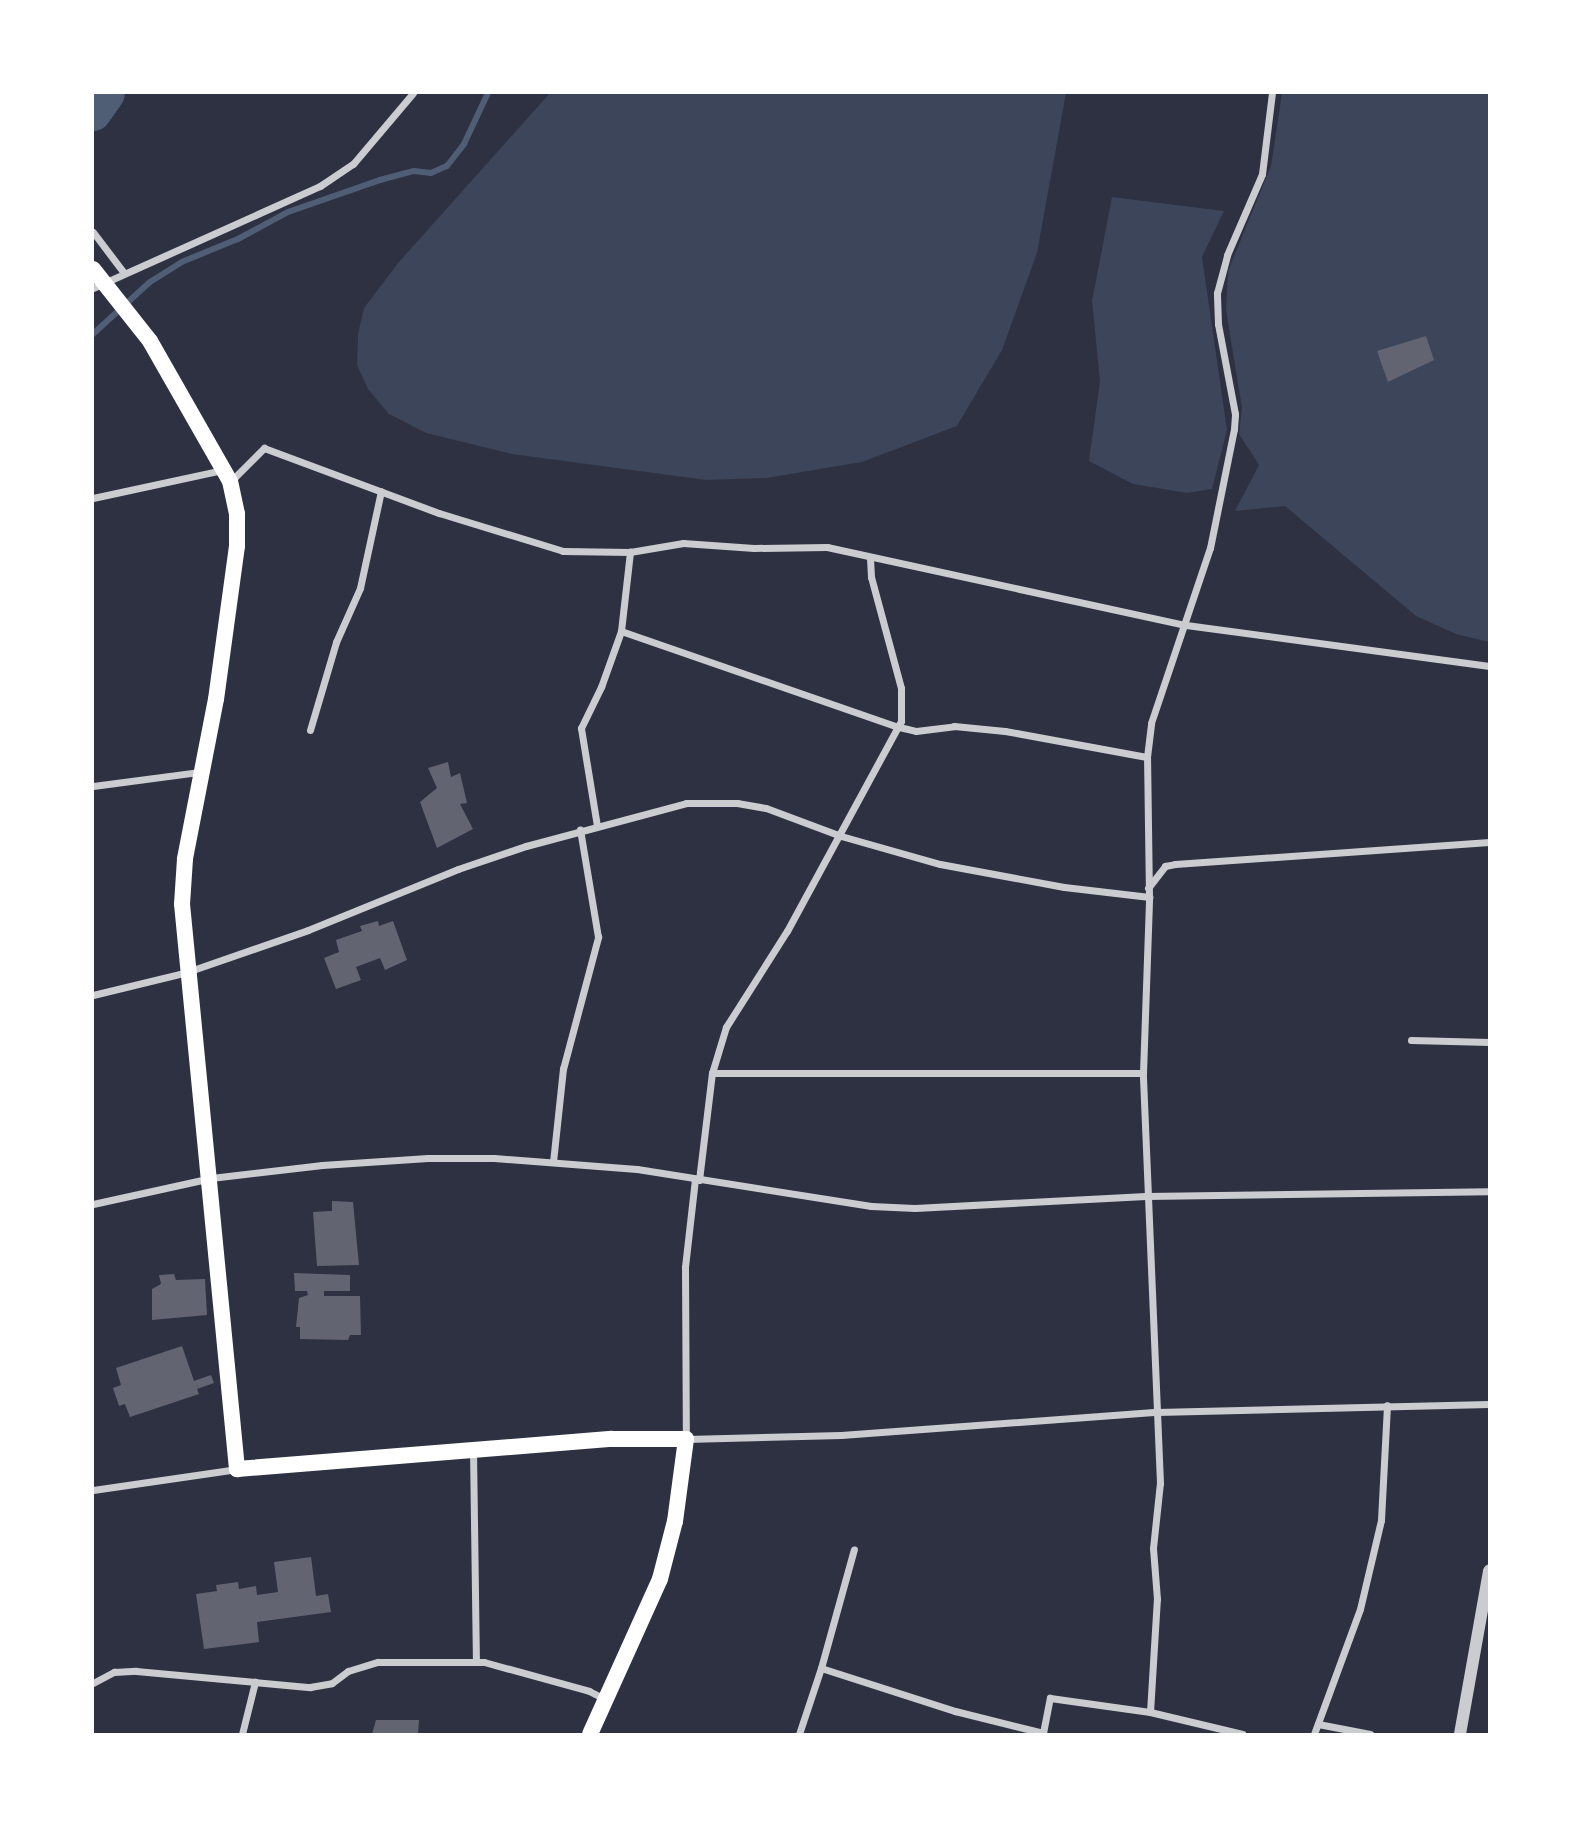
<!DOCTYPE html>
<style>
body{margin:0}
#map{position:relative;width:1582px;height:1827px;overflow:hidden;background:#2d3142;font-family:"Source Sans 3",sans-serif}
div>[style]{position:absolute}
.green>*{inset:0;background:#3c4559}
.stream>*{height:6px;margin:-3px;padding:0 3px;transform-origin:3px;border-radius:3px;background:#4f5d75}
.river>*{height:35px;margin:-17.5px;padding:0 17.5px;transform-origin:17.5px;border-radius:17.5px;background:#4f5d75}
.building>*{inset:0;background:#626471}
.minor>*{height:7px;margin:-3.5px;padding:0 3.5px;transform-origin:3.5px;border-radius:3.5px;background:#caccd0}
.tertiary>*{height:12px;margin:-6px;padding:0 6px;transform-origin:6px;border-radius:6px;background:#caccd0}
.primary>*{height:16px;margin:-8px;padding:0 8px;transform-origin:8px;border-radius:8px;background:#fff}
span{translate:-50% -50%;white-space:nowrap;text-align:center;line-height:1.15;-webkit-text-stroke:6px #fff;paint-order:stroke}
.frame{position:absolute;inset:0;border:94px solid #fff;pointer-events:none}
</style>
<div id="map">
<div class="green">
<div style="clip-path:polygon(550px 93px,1066px 93px,1037px 253px,1002px 350px,957px 426px,862px 462px,767px 478px,706px 480px,512px 454px,426px 433px,389px 414px,368px 389px,357px 365px,358px 334px,364px 308px,398px 263px)"></div>
<div style="clip-path:polygon(1282px 93px,1489px 93px,1489px 642px,1456px 634px,1416px 616px,1285px 506px,1235px 511px,1259px 465px,1239px 434px,1242px 408px,1226px 310px,1228px 271px,1271px 166px)"></div>
<div style="clip-path:polygon(1112px 197px,1224px 211px,1202px 257px,1227px 430px,1212px 489px,1187px 493px,1133px 484px,1089px 461px,1100px 381px,1092px 301px)"></div>
</div>
<div class="stream">
<div style="left:93px;top:334px;width:77px;rotate:-42.4deg"></div>
<div style="left:150px;top:282px;width:40px;rotate:-32deg"></div>
<div style="left:184px;top:261px;width:58px;rotate:-22.2deg"></div>
<div style="left:238px;top:239px;width:57px;rotate:-28.4deg"></div>
<div style="left:288px;top:212px;width:97px;rotate:-19.2deg"></div>
<div style="left:380px;top:180px;width:35px;rotate:-15deg"></div>
<div style="left:414px;top:171px;width:17px;rotate:7deg"></div>
<div style="left:431px;top:173px;width:17px;rotate:-24deg"></div>
<div style="left:447px;top:166px;width:28px;rotate:-52deg"></div>
<div style="left:464px;top:144px;width:56px;rotate:-64.8deg"></div>
</div>
<div class="river">
<div style="left:93px;top:113px;width:24px;rotate:-55deg"></div>
</div>
<div class="building">
<div style="clip-path:polygon(1426px 336px,1434px 360px,1388px 382px,1377px 351px)"></div>
<div style="clip-path:polygon(448px 762px,451px 777px,460px 773px,467px 803px,460px 804px,473px 829px,437px 848px,420px 802px,437px 788px,428px 768px)"></div>
<div style="clip-path:polygon(378px 921px,379px 926px,393px 921px,407px 960px,385px 970px,380px 958px,356px 967px,361px 980px,336px 989px,324px 958px,339px 952px,336px 940px,362px 931px,360px 926px)"></div>
<div style="clip-path:polygon(332px 1201px,353px 1202px,359px 1265px,317px 1266px,313px 1212px,332px 1211px)"></div>
<div style="clip-path:polygon(294px 1273px,350px 1275px,350px 1291px,324px 1291px,324px 1296px,360px 1296px,361px 1335px,350px 1335px,348px 1340px,300px 1339px,300px 1327px,296px 1327px,299px 1298px,308px 1295px,307px 1291px,295px 1291px)"></div>
<div style="clip-path:polygon(174px 1274px,176px 1280px,205px 1279px,207px 1315px,152px 1320px,152px 1289px,161px 1284px,159px 1275px)"></div>
<div style="clip-path:polygon(182px 1346px,194px 1381px,211px 1375px,214px 1383px,197px 1389px,199px 1394px,130px 1417px,125px 1404px,119px 1406px,113px 1388px,121px 1385px,116px 1368px)"></div>
<div style="clip-path:polygon(311px 1557px,316px 1596px,328px 1594px,331px 1612px,257px 1622px,259px 1642px,204px 1649px,196px 1594px,217px 1591px,216px 1585px,238px 1582px,239px 1589px,256px 1586px,257px 1595px,278px 1592px,274px 1562px)"></div>
<div style="clip-path:polygon(376px 1720px,419px 1720px,418px 1734px,372px 1734px)"></div>
</div>
<div class="minor">
<div style="left:93px;top:232px;width:51px;rotate:52.9deg"></div>
<div style="left:93px;top:288px;width:249px;rotate:-24.2deg"></div>
<div style="left:320px;top:186px;width:40px;rotate:-34deg"></div>
<div style="left:353px;top:164px;width:93px;rotate:-49.8deg"></div>
<div style="left:231px;top:481px;width:47px;rotate:-45deg"></div>
<div style="left:264px;top:448px;width:187px;rotate:20.4deg"></div>
<div style="left:439px;top:513px;width:130px;rotate:17deg"></div>
<div style="left:563px;top:551px;width:67px;rotate:0.9deg"></div>
<div style="left:630px;top:552px;width:54px;rotate:-9.6deg"></div>
<div style="left:683px;top:543px;width:71px;rotate:4deg"></div>
<div style="left:754px;top:548px;width:73px;rotate:-0.8deg"></div>
<div style="left:827px;top:547px;width:367px;rotate:12.3deg"></div>
<div style="left:1186px;top:625px;width:306px;rotate:7.7deg"></div>
<div style="left:93px;top:498px;width:132px;rotate:-12.2deg"></div>
<div style="left:621px;top:631px;width:294px;rotate:19.1deg"></div>
<div style="left:899px;top:727px;width:17px;rotate:13deg"></div>
<div style="left:916px;top:731px;width:38px;rotate:-7deg"></div>
<div style="left:954px;top:726px;width:51px;rotate:5.6deg"></div>
<div style="left:1005px;top:731px;width:144px;rotate:10.4deg"></div>
<div style="left:310px;top:730px;width:92px;rotate:-73.5deg"></div>
<div style="left:336px;top:642px;width:59px;rotate:-66deg"></div>
<div style="left:360px;top:588px;width:99px;rotate:-77.8deg"></div>
<div style="left:93px;top:786px;width:108px;rotate:-7.5deg"></div>
<div style="left:597px;top:826px;width:99px;rotate:-99.3deg"></div>
<div style="left:581px;top:728px;width:46px;rotate:-64deg"></div>
<div style="left:601px;top:687px;width:59px;rotate:-70.3deg"></div>
<div style="left:621px;top:631px;width:80px;rotate:-83.5deg"></div>
<div style="left:1148px;top:888px;width:28px;rotate:-52deg"></div>
<div style="left:1165px;top:866px;width:10px;rotate:-11deg"></div>
<div style="left:1175px;top:864px;width:315px;rotate:-4deg"></div>
<div style="left:93px;top:995px;width:97px;rotate:-13.7deg"></div>
<div style="left:187px;top:972px;width:128px;rotate:-19.1deg"></div>
<div style="left:308px;top:930px;width:162px;rotate:-22.1deg"></div>
<div style="left:458px;top:869px;width:72px;rotate:-18.7deg"></div>
<div style="left:526px;top:846px;width:166px;rotate:-15deg"></div>
<div style="left:686px;top:803px;width:51px"></div>
<div style="left:737px;top:803px;width:29px;rotate:10deg"></div>
<div style="left:766px;top:808px;width:80px;rotate:20.5deg"></div>
<div style="left:841px;top:836px;width:103px;rotate:15.8deg"></div>
<div style="left:940px;top:864px;width:126px;rotate:10.5deg"></div>
<div style="left:1064px;top:887px;width:86px;rotate:6.7deg"></div>
<div style="left:1411px;top:1040px;width:78px;rotate:1.5deg"></div>
<div style="left:712px;top:1073px;width:431px"></div>
<div style="left:553px;top:1162px;width:94px;rotate:-83.9deg"></div>
<div style="left:563px;top:1069px;width:137px;rotate:-75.1deg"></div>
<div style="left:598px;top:937px;width:109px;rotate:-99.5deg"></div>
<div style="left:695px;top:1179px;width:89px;rotate:96.5deg"></div>
<div style="left:685px;top:1267px;width:172px;rotate:89.7deg"></div>
<div style="left:686px;top:1439px;width:155px;rotate:-1.5deg"></div>
<div style="left:841px;top:1435px;width:317px;rotate:-4.2deg"></div>
<div style="left:1157px;top:1412px;width:332px;rotate:-1.4deg"></div>
<div style="left:699px;top:1180px;width:108px;rotate:-83.1deg"></div>
<div style="left:712px;top:1073px;width:48px;rotate:-73.1deg"></div>
<div style="left:726px;top:1027px;width:114px;rotate:-57.6deg"></div>
<div style="left:787px;top:931px;width:239px;rotate:-61.5deg"></div>
<div style="left:901px;top:721px;width:33px;rotate:-90deg"></div>
<div style="left:901px;top:688px;width:115px;rotate:-105.1deg"></div>
<div style="left:871px;top:577px;width:20px;rotate:-93deg"></div>
<div style="left:93px;top:1204px;width:121px;rotate:-12.4deg"></div>
<div style="left:211px;top:1178px;width:112px;rotate:-6.7deg"></div>
<div style="left:322px;top:1165px;width:106px;rotate:-3.8deg"></div>
<div style="left:428px;top:1158px;width:66px"></div>
<div style="left:494px;top:1158px;width:143px;rotate:4.4deg"></div>
<div style="left:637px;top:1169px;width:237px;rotate:9deg"></div>
<div style="left:871px;top:1206px;width:44px;rotate:2.6deg"></div>
<div style="left:915px;top:1208px;width:231px;rotate:-3deg"></div>
<div style="left:1146px;top:1196px;width:343px;rotate:-0.8deg"></div>
<div style="left:473px;top:1450px;width:212px;rotate:89.2deg"></div>
<div style="left:93px;top:1490px;width:146px;rotate:-8.3deg"></div>
<div style="left:821px;top:1668px;width:123px;rotate:-74.5deg"></div>
<div style="left:93px;top:1683px;width:24px;rotate:-28deg"></div>
<div style="left:114px;top:1672px;width:22px;rotate:-3deg"></div>
<div style="left:136px;top:1671px;width:175px;rotate:5.3deg"></div>
<div style="left:310px;top:1687px;width:22px;rotate:-10deg"></div>
<div style="left:332px;top:1683px;width:20px;rotate:-37deg"></div>
<div style="left:348px;top:1671px;width:31px;rotate:-17deg"></div>
<div style="left:378px;top:1662px;width:106px"></div>
<div style="left:484px;top:1662px;width:109px;rotate:15.4deg"></div>
<div style="left:589px;top:1691px;width:18px;rotate:27deg"></div>
<div style="left:1150px;top:1712px;width:113px;rotate:-86.5deg"></div>
<div style="left:1157px;top:1599px;width:51px;rotate:-94.5deg"></div>
<div style="left:1153px;top:1548px;width:65px;rotate:-83.9deg"></div>
<div style="left:1160px;top:1483px;width:410px;rotate:-92.4deg"></div>
<div style="left:1143px;top:1073px;width:176px;rotate:-88deg"></div>
<div style="left:1149px;top:897px;width:140px;rotate:-90.8deg"></div>
<div style="left:1147px;top:757px;width:34px;rotate:-83deg"></div>
<div style="left:1151px;top:723px;width:185px;rotate:-71.4deg"></div>
<div style="left:1210px;top:548px;width:121px;rotate:-78.6deg"></div>
<div style="left:1234px;top:429px;width:15px;rotate:-86deg"></div>
<div style="left:1235px;top:414px;width:92px;rotate:-100.7deg"></div>
<div style="left:1218px;top:324px;width:31px;rotate:-92deg"></div>
<div style="left:1217px;top:293px;width:39px;rotate:-75deg"></div>
<div style="left:1227px;top:255px;width:88px;rotate:-66.6deg"></div>
<div style="left:1262px;top:174px;width:82px;rotate:-83deg"></div>
<div style="left:1318px;top:1724px;width:53px;rotate:10.9deg"></div>
<div style="left:242px;top:1734px;width:54px;rotate:-76deg"></div>
<div style="left:799px;top:1734px;width:70px;rotate:-71.6deg"></div>
<div style="left:821px;top:1668px;width:141px;rotate:17.8deg"></div>
<div style="left:955px;top:1711px;width:91px;rotate:14deg"></div>
<div style="left:1043px;top:1733px;width:36px;rotate:-79deg"></div>
<div style="left:1050px;top:1698px;width:101px;rotate:8deg"></div>
<div style="left:1150px;top:1712px;width:95px;rotate:13.4deg"></div>
<div style="left:1314px;top:1734px;width:133px;rotate:-69.8deg"></div>
<div style="left:1360px;top:1609px;width:91px;rotate:-76.7deg"></div>
<div style="left:1381px;top:1520px;width:115px;rotate:-87deg"></div>
</div>
<div class="tertiary">
<div style="left:1460px;top:1734px;width:166px;rotate:-79.9deg"></div>
</div>
<div class="primary">
<div style="left:93px;top:269px;width:92px;rotate:51.6deg"></div>
<div style="left:150px;top:341px;width:161px;rotate:60.3deg"></div>
<div style="left:230px;top:481px;width:34px;rotate:78deg"></div>
<div style="left:237px;top:514px;width:32px;rotate:90deg"></div>
<div style="left:237px;top:546px;width:154px;rotate:97.8deg"></div>
<div style="left:216px;top:699px;width:163px;rotate:101deg"></div>
<div style="left:185px;top:859px;width:45px;rotate:93.8deg"></div>
<div style="left:182px;top:904px;width:568px;rotate:84.44deg"></div>
<div style="left:237px;top:1469px;width:376px;rotate:-4.6deg"></div>
<div style="left:612px;top:1439px;width:74px"></div>
<div style="left:686px;top:1439px;width:83px;rotate:97.6deg"></div>
<div style="left:675px;top:1521px;width:60px;rotate:104.5deg"></div>
<div style="left:660px;top:1579px;width:170px;rotate:114.3deg"></div>
</div>
<div class="frame"></div>
</div>
